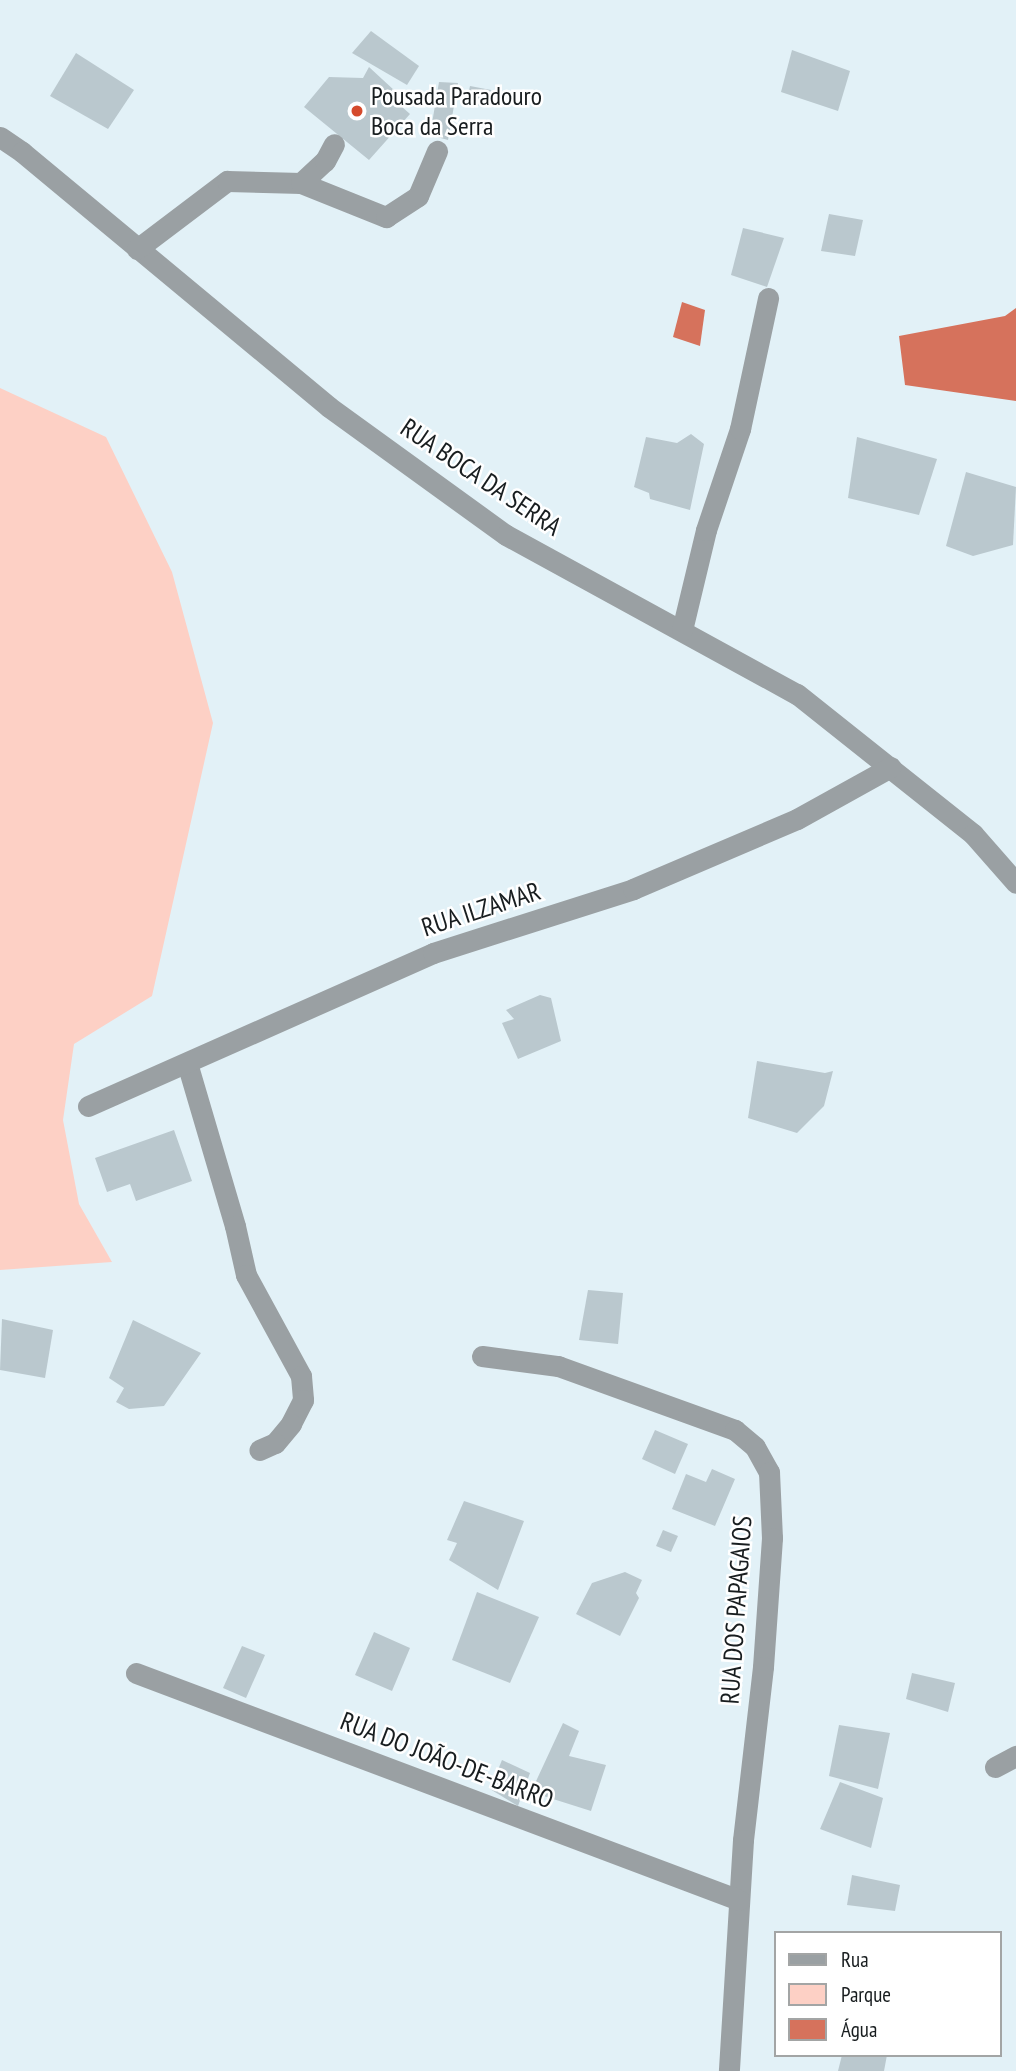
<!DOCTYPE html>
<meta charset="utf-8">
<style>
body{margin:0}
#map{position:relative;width:1016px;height:2071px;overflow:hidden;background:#e2f1f7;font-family:"PT Sans Narrow",sans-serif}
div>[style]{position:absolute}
.green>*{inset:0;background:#fdd0c5}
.water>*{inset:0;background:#d6725c}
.building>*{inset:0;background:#bac8ce}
.minor>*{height:21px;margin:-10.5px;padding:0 10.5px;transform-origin:10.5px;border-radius:10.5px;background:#9aa0a3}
.dots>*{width:19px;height:19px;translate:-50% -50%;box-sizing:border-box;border:4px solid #fff;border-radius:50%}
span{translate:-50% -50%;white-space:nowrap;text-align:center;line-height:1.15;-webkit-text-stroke:5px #fff;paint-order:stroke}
.poi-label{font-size:26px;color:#181d1f}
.left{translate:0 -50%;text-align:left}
.street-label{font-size:26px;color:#181d1f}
.legend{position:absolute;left:774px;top:1931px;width:228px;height:126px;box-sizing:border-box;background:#fff;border:2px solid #a3a5a5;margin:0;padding:9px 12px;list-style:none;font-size:21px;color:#181d1f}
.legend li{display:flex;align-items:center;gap:14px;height:35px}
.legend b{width:35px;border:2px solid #a3a5a5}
</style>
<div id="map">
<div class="green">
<div style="clip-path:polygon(0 388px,106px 437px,172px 572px,213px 723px,152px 996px,74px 1044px,63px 1120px,79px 1204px,112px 1262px,0 1270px)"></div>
</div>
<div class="water">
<div style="clip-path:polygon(682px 302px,705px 310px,700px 346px,673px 337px)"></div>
<div style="clip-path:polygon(1016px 308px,1016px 401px,905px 385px,899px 336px,1005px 316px)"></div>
</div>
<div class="building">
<div style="clip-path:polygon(371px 31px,419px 66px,407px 85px,352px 53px)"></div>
<div style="clip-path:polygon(792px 50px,850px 71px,838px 111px,781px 92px)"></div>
<div style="clip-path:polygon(76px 53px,134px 90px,108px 129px,50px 96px)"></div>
<div style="clip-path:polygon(369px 67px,395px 91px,401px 106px,410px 114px,369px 160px,304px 107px,329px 77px,363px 78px)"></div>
<div style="clip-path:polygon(439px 82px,458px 83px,448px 140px,430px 135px)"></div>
<div style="clip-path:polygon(470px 86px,491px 90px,484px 106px,466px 104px)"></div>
<div style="clip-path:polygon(829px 214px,863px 220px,855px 256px,821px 251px)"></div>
<div style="clip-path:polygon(743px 228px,784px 238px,767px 287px,731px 275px)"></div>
<div style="clip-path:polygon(691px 434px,704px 444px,690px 510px,650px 499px,649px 493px,634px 487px,646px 437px,677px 443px)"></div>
<div style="clip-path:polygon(857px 437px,937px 459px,919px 515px,848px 498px)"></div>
<div style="clip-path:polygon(966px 472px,1016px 487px,1013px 545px,973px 556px,946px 546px)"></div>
<div style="clip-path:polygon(540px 995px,551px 998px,561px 1041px,518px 1059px,502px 1023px,514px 1019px,506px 1010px)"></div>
<div style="clip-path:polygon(757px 1061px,825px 1073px,833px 1071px,824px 1106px,797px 1133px,748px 1118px)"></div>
<div style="clip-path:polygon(174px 1130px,192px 1181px,136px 1201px,130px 1184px,107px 1192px,95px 1158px)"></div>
<div style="clip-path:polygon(588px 1290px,623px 1293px,618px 1344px,579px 1340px)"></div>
<div style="clip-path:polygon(2px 1319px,53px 1330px,45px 1378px,0 1370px)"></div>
<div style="clip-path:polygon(133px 1320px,201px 1353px,164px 1406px,129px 1409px,116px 1402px,124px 1388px,109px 1378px)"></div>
<div style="clip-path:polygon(655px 1430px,688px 1444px,675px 1474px,642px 1459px)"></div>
<div style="clip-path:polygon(712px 1469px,735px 1479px,715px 1526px,672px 1509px,686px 1474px,706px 1482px)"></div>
<div style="clip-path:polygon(464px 1501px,524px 1521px,498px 1590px,449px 1560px,457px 1543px,447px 1540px)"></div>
<div style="clip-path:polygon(663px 1530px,678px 1536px,671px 1552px,656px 1546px)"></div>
<div style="clip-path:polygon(625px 1572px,642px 1580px,636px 1593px,639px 1598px,620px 1636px,576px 1614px,592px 1583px)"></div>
<div style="clip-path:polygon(477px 1592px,539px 1617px,510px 1683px,452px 1660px)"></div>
<div style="clip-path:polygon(374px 1632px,410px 1648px,392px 1691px,355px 1675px)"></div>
<div style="clip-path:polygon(242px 1646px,265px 1655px,246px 1698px,223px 1688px)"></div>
<div style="clip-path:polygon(912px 1673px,955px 1683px,948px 1712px,906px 1699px)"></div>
<div style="clip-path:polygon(563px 1723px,579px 1731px,569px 1756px,606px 1765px,591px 1811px,531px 1792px)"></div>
<div style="clip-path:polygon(839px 1725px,890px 1733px,878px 1789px,829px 1776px)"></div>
<div style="clip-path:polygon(502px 1760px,530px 1773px,518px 1806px,490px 1789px)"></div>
<div style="clip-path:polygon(840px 1782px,883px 1798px,871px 1848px,820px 1829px)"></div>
<div style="clip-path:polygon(852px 1875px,900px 1885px,895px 1911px,847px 1905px)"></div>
<div style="clip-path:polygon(842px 2055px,887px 2055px,884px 2071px,838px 2071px)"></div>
</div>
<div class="minor">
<div style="left:0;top:137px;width:27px;rotate:34deg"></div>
<div style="left:22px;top:152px;width:399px;rotate:39.7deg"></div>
<div style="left:329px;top:407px;width:218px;rotate:35.9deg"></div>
<div style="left:506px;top:535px;width:332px;rotate:28.7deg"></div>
<div style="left:797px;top:694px;width:225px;rotate:38.5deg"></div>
<div style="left:973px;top:834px;width:65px;rotate:48.7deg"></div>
<div style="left:301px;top:183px;width:92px;rotate:21.8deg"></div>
<div style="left:386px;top:217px;width:38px;rotate:-33deg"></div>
<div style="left:418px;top:196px;width:49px;rotate:-67.1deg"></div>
<div style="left:137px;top:249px;width:113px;rotate:-37.1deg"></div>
<div style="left:227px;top:181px;width:74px;rotate:1.5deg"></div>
<div style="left:301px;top:183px;width:33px;rotate:-43deg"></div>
<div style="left:325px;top:161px;width:19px;rotate:-62deg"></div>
<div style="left:682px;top:630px;width:103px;rotate:-76.5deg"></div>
<div style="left:706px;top:530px;width:107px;rotate:-71.4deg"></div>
<div style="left:740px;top:429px;width:134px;rotate:-77.9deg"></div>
<div style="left:187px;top:1063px;width:170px;rotate:73.6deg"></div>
<div style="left:235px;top:1226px;width:50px;rotate:77.3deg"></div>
<div style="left:246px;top:1275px;width:115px;rotate:61.4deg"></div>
<div style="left:301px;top:1376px;width:24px;rotate:85deg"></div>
<div style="left:303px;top:1400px;width:27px;rotate:117deg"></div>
<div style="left:291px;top:1424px;width:25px;rotate:130deg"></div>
<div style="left:275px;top:1443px;width:17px;rotate:156deg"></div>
<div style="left:88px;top:1106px;width:377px;rotate:-23.9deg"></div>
<div style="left:433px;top:953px;width:210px;rotate:-17.7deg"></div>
<div style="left:633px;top:889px;width:178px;rotate:-23.1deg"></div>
<div style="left:797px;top:819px;width:107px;rotate:-29deg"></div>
<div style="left:482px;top:1356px;width:77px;rotate:7.5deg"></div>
<div style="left:558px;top:1366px;width:188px;rotate:19.9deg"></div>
<div style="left:735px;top:1430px;width:26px;rotate:40deg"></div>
<div style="left:755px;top:1447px;width:29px;rotate:61deg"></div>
<div style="left:769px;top:1472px;width:66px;rotate:87.4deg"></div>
<div style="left:772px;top:1538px;width:129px;rotate:94deg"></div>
<div style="left:763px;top:1667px;width:174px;rotate:96.6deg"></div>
<div style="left:743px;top:1840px;width:231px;rotate:93.5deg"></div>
<div style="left:136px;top:1673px;width:644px;rotate:20.63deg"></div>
<div style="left:995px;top:1767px;width:24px;rotate:-28deg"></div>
</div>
<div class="dots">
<div style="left:357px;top:111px;background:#d54a2c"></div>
</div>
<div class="poi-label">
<span class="left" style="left:371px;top:111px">Pousada Paradouro<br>Boca da Serra</span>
</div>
<div class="street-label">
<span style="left:481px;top:477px;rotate:34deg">RUA BOCA DA SERRA</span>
<span style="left:481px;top:909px;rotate:-18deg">RUA ILZAMAR</span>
<span style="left:736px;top:1610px;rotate:-86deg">RUA DOS PAPAGAIOS</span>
<span style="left:447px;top:1760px;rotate:21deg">RUA DO JOÃO-DE-BARRO</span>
</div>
<ul class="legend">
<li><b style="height:9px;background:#9aa0a3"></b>Rua</li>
<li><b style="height:19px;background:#fdd0c5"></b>Parque</li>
<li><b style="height:19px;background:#d6725c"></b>Água</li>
</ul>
</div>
